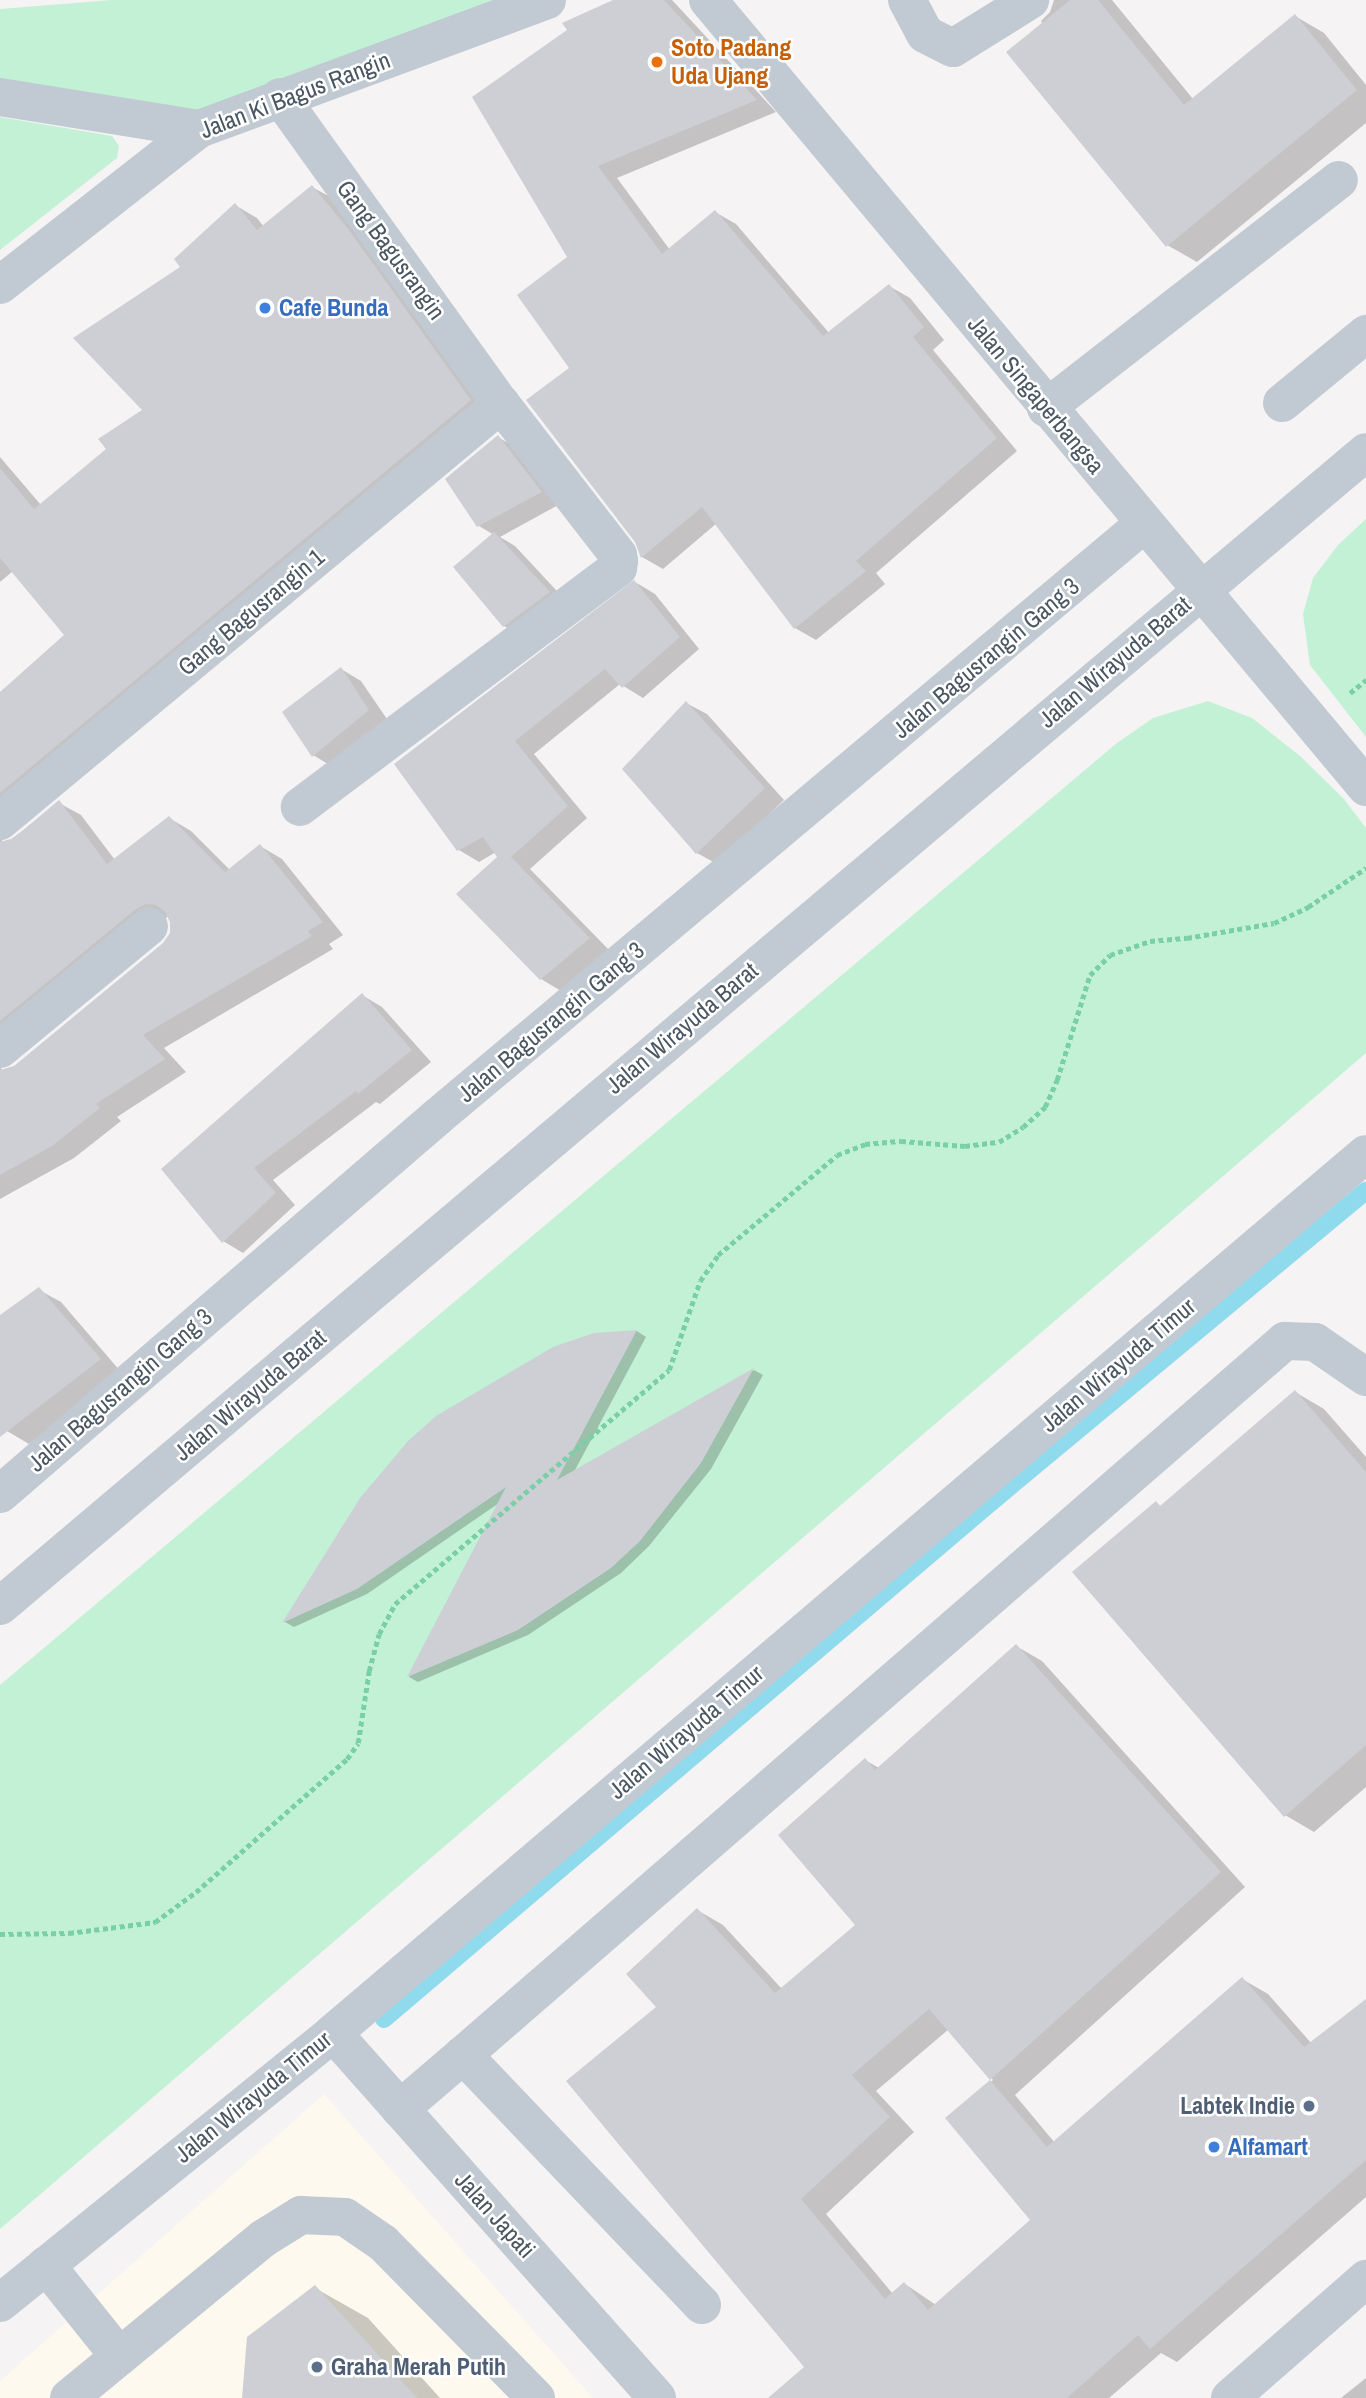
<!DOCTYPE html>
<style>
body{margin:0}
#map{position:relative;width:1366px;height:2398px;overflow:hidden;background:#f5f3f3;font-family:"Archivo Narrow",sans-serif}
div>[style]{position:absolute}
.commercial>*{inset:0;background:#fdf9ef}
.green>*{inset:0;background:#c3f1d5}
.shadow>*{inset:0;background:#0003}
.stream>*{height:18px;margin:-9px;padding:0 9px;transform-origin:9px;border-radius:9px;background:#90daee}
.building>*{inset:0;background:#cdcfd5}
.path>*{height:4.5px;margin-top:-2.25px;transform-origin:0;background:repeating-linear-gradient(90deg,#7ad0a6 0 5px,transparent 0 8.5px)}
.minor>*{height:38px;margin:-19px;padding:0 19px;transform-origin:19px;border-radius:19px;background:#c1cad2}
.dots>*{width:19px;height:19px;translate:-50% -50%;box-sizing:border-box;border:4px solid #fff;border-radius:50%}
span{translate:-50% -50%;white-space:nowrap;text-align:center;line-height:1.15;-webkit-text-stroke:5px #fff;paint-order:stroke}
.food-label{font-size:24px;color:#c56008;font-weight:700}
.left{translate:0 -50%;text-align:left}
.street-label{font-size:24px;color:#4a5661}
.shop-label{font-size:24px;color:#366cbe;font-weight:700}
.service-label{font-size:24px;color:#4e5e75;font-weight:700}
.right{translate:-100% -50%;text-align:right}
</style>
<div id="map">
<div class="commercial">
<div style="clip-path:polygon(324px 2094px,593px 2398px,0 2398px,0 2381px)"></div>
</div>
<div class="green">
<div style="clip-path:polygon(112px 0,561px 0,193px 119px,0 83px,0 9px)"></div>
<div style="clip-path:polygon(0 117px,112px 136px,119px 146px,117px 158px,0 250px)"></div>
<div style="clip-path:polygon(1366px 519px,1366px 737px,1310px 665px,1303px 614px,1313px 578px,1338px 545px)"></div>
<div style="clip-path:polygon(1208px 701px,1252px 718px,1300px 756px,1343px 798px,1366px 828px,1366px 1053px,0 2229px,0 1685px,1117px 743px,1153px 718px)"></div>
</div>
<div class="shadow">
<div style="clip-path:polygon(617px 0,672px 0,776px 112px,617px 178px,670px 250px,715px 212px,736px 224px,830px 334px,889px 286px,910px 298px,944px 340px,933px 350px,1017px 451px,876px 573px,885px 584px,816px 640px,795px 628px,717px 523px,663px 569px,642px 557px,571px 369px,569px 257px)"></div>
<div style="clip-path:polygon(1054px 0,1112px 0,1193px 99px,1295px 16px,1324px 33px,1366px 85px,1366px 123px,1197px 262px,1167px 245px,1041px 21px,1050px 12px)"></div>
<div style="clip-path:polygon(312px 187px,334px 199px,492px 413px,0 837px,0 695px,67px 635px,13px 571px,0 582px,0 457px,41px 505px,108px 449px,144px 410px,183px 267px,235px 205px,257px 218px,264px 227px)"></div>
<div style="clip-path:polygon(498px 437px,518px 449px,560px 504px,500px 537px,515px 546px,569px 604px,525px 637px,504px 626px,494px 535px,479px 526px)"></div>
<div style="clip-path:polygon(635px 582px,655px 594px,699px 649px,643px 698px,620px 684px,534px 754px,587px 818px,530px 869px,609px 950px,561px 991px,541px 979px,458px 894px,500px 857px,496px 852px,479px 862px,459px 850px,397px 764px)"></div>
<div style="clip-path:polygon(341px 669px,361px 681px,389px 722px,333px 767px,313px 755px)"></div>
<div style="clip-path:polygon(686px 703px,707px 714px,784px 800px,717px 864px,697px 853px)"></div>
<div style="clip-path:polygon(59px 803px,81px 815px,115px 860px,169px 818px,191px 831px,230px 870px,260px 846px,282px 859px,343px 935px,329px 944px,333px 949px,164px 1048px,186px 1072px,117px 1117px,121px 1121px,74px 1158px,0 1199px,0 1066px,3px 1072px,15px 1067px,164px 944px,171px 934px,170px 916px,158px 921px,0 1065px,0 838px,5px 844px)"></div>
<div style="clip-path:polygon(362px 995px,382px 1007px,431px 1062px,380px 1104px,376px 1102px,273px 1180px,295px 1205px,243px 1253px,223px 1241px,164px 1169px)"></div>
<div style="clip-path:polygon(39px 1290px,61px 1302px,121px 1372px,29px 1444px,7px 1431px,0 1422px,0 1317px)"></div>
<div style="clip-path:polygon(637px 1331px,646px 1337px,574px 1472px,754px 1370px,763px 1375px,711px 1469px,649px 1546px,621px 1573px,528px 1635px,418px 1682px,409px 1677px,499px 1503px,367px 1594px,294px 1627px,285px 1622px,361px 1499px,595px 1335px)"></div>
<div style="clip-path:polygon(1295px 1392px,1324px 1409px,1366px 1457px,1366px 1787px,1314px 1832px,1285px 1815px,1156px 1503px,1162px 1507px)"></div>
<div style="clip-path:polygon(evenodd,1016px 1646px,1042px 1661px,1245px 1887px,1015px 2095px,1055px 2143px,1242px 1979px,1268px 1994px,1312px 2044px,1366px 2025px,1366px 2197px,1177px 2362px,1161px 2353px,1109px 2398px,793px 2398px,806px 2368px,659px 2007px,697px 1910px,723px 1925px,782px 1989px,858px 1925px,865px 1760px,879px 1768px,1016px 1646px,949px 2029px,993px 2080px,948px 2118px,1033px 2220px,936px 2305px,905px 2284px,893px 2294px,826px 2214px,914px 2132px,876px 2091px,949px 2029px)"></div>
<div style="clip-path:polygon(315px 2288px,368px 2318px,440px 2398px,244px 2398px)"></div>
<div style="clip-path:polygon(1366px 2378px,1366px 2398px,1341px 2398px)"></div>
</div>
<div class="stream">
<div style="left:384px;top:2019px;width:804px;rotate:-40.41deg"></div>
<div style="left:996px;top:1498px;width:481px;rotate:-39.7deg"></div>
</div>
<div class="building">
<div style="clip-path:polygon(613px 0,664px 0,757px 100px,598px 166px,662px 254px,715px 210px,823px 336px,889px 284px,924px 327px,913px 337px,997px 438px,856px 561px,866px 571px,794px 629px,702px 507px,641px 558px,635px 542px,526px 400px,569px 368px,517px 295px,567px 257px,472px 97px,567px 30px,562px 23px)"></div>
<div style="clip-path:polygon(1070px 0,1098px 0,1184px 105px,1295px 14px,1357px 90px,1166px 247px,1006px 52px)"></div>
<div style="clip-path:polygon(312px 185px,349px 230px,471px 400px,0 793px,0 692px,64px 635px,0 558px,0 468px,34px 509px,106px 449px,98px 439px,142px 410px,73px 338px,180px 267px,174px 259px,235px 203px,257px 230px)"></div>
<div style="clip-path:polygon(498px 435px,542px 492px,477px 527px,445px 479px)"></div>
<div style="clip-path:polygon(494px 532px,550px 592px,503px 627px,453px 567px)"></div>
<div style="clip-path:polygon(634px 580px,680px 637px,622px 688px,605px 669px,515px 741px,568px 806px,511px 857px,590px 938px,540px 980px,456px 894px,497px 857px,483px 837px,457px 851px,394px 764px)"></div>
<div style="clip-path:polygon(341px 667px,369px 710px,312px 757px,282px 712px)"></div>
<div style="clip-path:polygon(686px 701px,765px 788px,696px 854px,622px 769px)"></div>
<div style="clip-path:polygon(59px 800px,107px 864px,169px 816px,225px 872px,260px 844px,323px 922px,308px 931px,312px 936px,143px 1035px,165px 1059px,96px 1104px,100px 1108px,52px 1146px,0 1175px,0 1070px,14px 1066px,163px 943px,170px 933px,170px 922px,165px 912px,156px 905px,146px 904px,136px 909px,0 1021px,0 842px,14px 838px)"></div>
<div style="clip-path:polygon(362px 993px,412px 1050px,358px 1094px,356px 1091px,254px 1168px,276px 1193px,222px 1243px,161px 1169px)"></div>
<div style="clip-path:polygon(39px 1287px,101px 1359px,0 1437px,0 1315px)"></div>
<div style="clip-path:polygon(637px 1330px,557px 1480px,754px 1368px,701px 1463px,640px 1541px,611px 1568px,518px 1630px,407px 1677px,506px 1487px,357px 1589px,282px 1623px,360px 1498px,408px 1441px,436px 1416px,553px 1347px,594px 1333px)"></div>
<div style="clip-path:polygon(1295px 1390px,1366px 1472px,1366px 1745px,1284px 1817px,1072px 1572px,1156px 1501px,1160px 1506px)"></div>
<div style="clip-path:polygon(evenodd,1016px 1644px,1221px 1872px,990px 2080px,1047px 2147px,1242px 1977px,1304px 2047px,1366px 1999px,1366px 2160px,1150px 2349px,1138px 2335px,1067px 2398px,768px 2398px,804px 2367px,566px 2081px,656px 2007px,626px 1974px,697px 1908px,775px 1993px,855px 1925px,778px 1835px,865px 1758px,875px 1770px,1016px 1644px,929px 2009px,990px 2080px,945px 2118px,1030px 2220px,928px 2310px,904px 2282px,885px 2299px,801px 2199px,890px 2117px,852px 2075px,929px 2009px)"></div>
<div style="clip-path:polygon(315px 2285px,417px 2398px,242px 2398px,247px 2337px)"></div>
</div>
<div class="path">
<div style="left:1350px;top:693px;width:21px;rotate:-39deg"></div>
<div style="left:0;top:1934px;width:69px;rotate:-0.8deg"></div>
<div style="left:69px;top:1933px;width:87px;rotate:-7.3deg"></div>
<div style="left:155px;top:1922px;width:51px;rotate:-36.2deg"></div>
<div style="left:196px;top:1892px;width:201px;rotate:-41.4deg"></div>
<div style="left:347px;top:1759px;width:19px;rotate:-55deg"></div>
<div style="left:358px;top:1743px;width:73px;rotate:-81.3deg"></div>
<div style="left:369px;top:1671px;width:38px;rotate:-75deg"></div>
<div style="left:379px;top:1634px;width:34px;rotate:-62deg"></div>
<div style="left:395px;top:1604px;width:360px;rotate:-40.5deg"></div>
<div style="left:669px;top:1370px;width:94px;rotate:-70.8deg"></div>
<div style="left:700px;top:1281px;width:32px;rotate:-55deg"></div>
<div style="left:718px;top:1255px;width:155px;rotate:-40deg"></div>
<div style="left:837px;top:1155px;width:30px;rotate:-21deg"></div>
<div style="left:865px;top:1144px;width:36px;rotate:-5deg"></div>
<div style="left:901px;top:1141px;width:64px;rotate:4.5deg"></div>
<div style="left:965px;top:1146px;width:34px;rotate:-7deg"></div>
<div style="left:999px;top:1142px;width:28px;rotate:-32deg"></div>
<div style="left:1023px;top:1127px;width:30px;rotate:-42deg"></div>
<div style="left:1045px;top:1107px;width:30px;rotate:-66deg"></div>
<div style="left:1057px;top:1080px;width:110px;rotate:-72.6deg"></div>
<div style="left:1090px;top:975px;width:28px;rotate:-45deg"></div>
<div style="left:1110px;top:955px;width:42px;rotate:-19.3deg"></div>
<div style="left:1150px;top:941px;width:37px;rotate:-5deg"></div>
<div style="left:1187px;top:938px;width:88px;rotate:-9.8deg"></div>
<div style="left:1274px;top:923px;width:38px;rotate:-25deg"></div>
<div style="left:1308px;top:907px;width:70px;rotate:-33.9deg"></div>
</div>
<div class="minor">
<div style="left:708px;top:0;width:1026px;rotate:50.1deg"></div>
<div style="left:907px;top:0;width:38px;rotate:62deg"></div>
<div style="left:925px;top:34px;width:31px;rotate:27deg"></div>
<div style="left:953px;top:48px;width:91px;rotate:-31.9deg"></div>
<div style="left:0;top:97px;width:202px;rotate:9.1deg"></div>
<div style="left:280px;top:97px;width:378px;rotate:54.3deg"></div>
<div style="left:501px;top:404px;width:191px;rotate:52.2deg"></div>
<div style="left:618px;top:555px;width:6px;rotate:81deg"></div>
<div style="left:619px;top:561px;width:7px;rotate:98deg"></div>
<div style="left:618px;top:568px;width:398px;rotate:143.1deg"></div>
<div style="left:0;top:285px;width:253px;rotate:-38.1deg"></div>
<div style="left:199px;top:129px;width:371px;rotate:-20.3deg"></div>
<div style="left:1282px;top:403px;width:109px;rotate:-39.4deg"></div>
<div style="left:1046px;top:408px;width:371px;rotate:-37.9deg"></div>
<div style="left:0;top:821px;width:652px;rotate:-39.77deg"></div>
<div style="left:0;top:1049px;width:193px;rotate:-39.5deg"></div>
<div style="left:0;top:1494px;width:576px;rotate:-40.77deg"></div>
<div style="left:436px;top:1118px;width:924px;rotate:-40deg"></div>
<div style="left:0;top:1606px;width:1788px;rotate:-40.19deg"></div>
<div style="left:333px;top:2033px;width:488px;rotate:48.4deg"></div>
<div style="left:400px;top:2109px;width:83px;rotate:-40.6deg"></div>
<div style="left:46px;top:2265px;width:117px;rotate:51.3deg"></div>
<div style="left:0;top:2303px;width:429px;rotate:-39deg"></div>
<div style="left:333px;top:2033px;width:1356px;rotate:-40.4deg"></div>
<div style="left:702px;top:2305px;width:346px;rotate:-133.7deg"></div>
<div style="left:463px;top:2055px;width:1089px;rotate:-40.98deg"></div>
<div style="left:1285px;top:1341px;width:30px;rotate:2deg"></div>
<div style="left:1315px;top:1342px;width:62px;rotate:34.5deg"></div>
<div style="left:69px;top:2398px;width:252px;rotate:-39.4deg"></div>
<div style="left:264px;top:2238px;width:44px;rotate:-31.9deg"></div>
<div style="left:301px;top:2215px;width:44px;rotate:2.6deg"></div>
<div style="left:345px;top:2217px;width:46px;rotate:34.4deg"></div>
<div style="left:383px;top:2243px;width:218px;rotate:45.4deg"></div>
<div style="left:1230px;top:2398px;width:181px;rotate:-41.2deg"></div>
</div>
<div class="dots">
<div style="left:657px;top:62px;background:#e8710a"></div>
<div style="left:265px;top:308px;background:#3f7fe0"></div>
<div style="left:1309px;top:2106px;background:#5c6f8a"></div>
<div style="left:1214px;top:2147px;background:#3f7fe0"></div>
<div style="left:317px;top:2367px;background:#5c6f8a"></div>
</div>
<div class="food-label">
<span class="left" style="left:671px;top:62px">Soto Padang<br>Uda Ujang</span>
</div>
<div class="street-label">
<span style="left:295px;top:95px;rotate:-21deg">Jalan Ki Bagus Rangin</span>
<span style="left:391px;top:250px;rotate:54deg">Gang Bagusrangin</span>
<span style="left:1036px;top:395px;rotate:50deg">Jalan Singaperbangsa</span>
<span style="left:251px;top:612px;rotate:-40deg">Gang Bagusrangin 1</span>
<span style="left:986px;top:658px;rotate:-40deg">Jalan Bagusrangin Gang 3</span>
<span style="left:1115px;top:662px;rotate:-40deg">Jalan Wirayuda Barat</span>
<span style="left:551px;top:1022px;rotate:-40deg">Jalan Bagusrangin Gang 3</span>
<span style="left:682px;top:1028px;rotate:-40deg">Jalan Wirayuda Barat</span>
<span style="left:1118px;top:1365px;rotate:-40deg">Jalan Wirayuda Timur</span>
<span style="left:120px;top:1390px;rotate:-41deg">Jalan Bagusrangin Gang 3</span>
<span style="left:250px;top:1395px;rotate:-40deg">Jalan Wirayuda Barat</span>
<span style="left:686px;top:1732px;rotate:-40deg">Jalan Wirayuda Timur</span>
<span style="left:253px;top:2097px;rotate:-39deg">Jalan Wirayuda Timur</span>
<span style="left:495px;top:2215px;rotate:48deg">Jalan Japati</span>
</div>
<div class="shop-label">
<span class="left" style="left:279px;top:308px">Cafe Bunda</span>
<span class="left" style="left:1228px;top:2147px">Alfamart</span>
</div>
<div class="service-label">
<span class="right" style="left:1295px;top:2106px">Labtek Indie</span>
<span class="left" style="left:331px;top:2367px">Graha Merah Putih</span>
</div>
</div>
